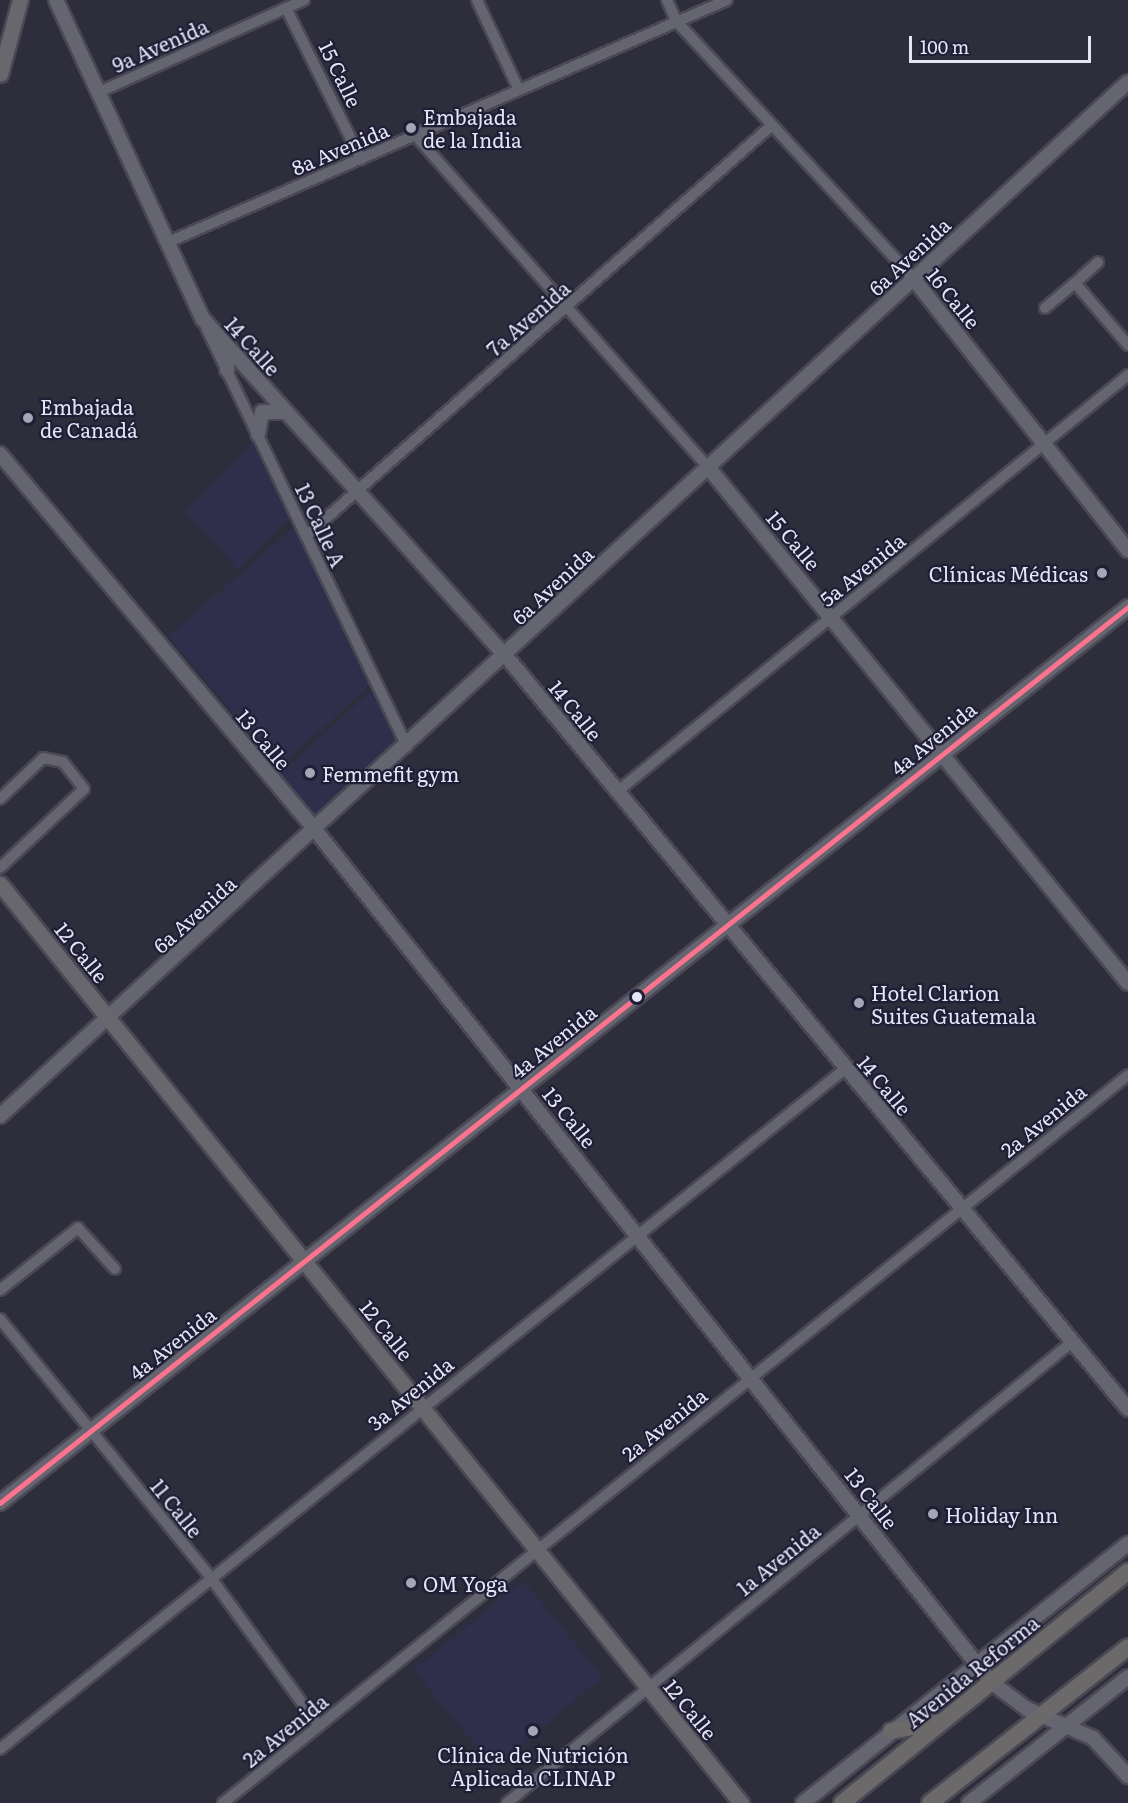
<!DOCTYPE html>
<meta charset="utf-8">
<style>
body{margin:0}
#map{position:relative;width:1128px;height:1803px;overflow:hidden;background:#2e2d3b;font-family:Literata,serif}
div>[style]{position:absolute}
.built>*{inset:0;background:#2f2e4b}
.roads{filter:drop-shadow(2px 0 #494854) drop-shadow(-2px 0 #494854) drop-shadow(0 2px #494854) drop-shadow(0 -2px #494854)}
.minor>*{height:10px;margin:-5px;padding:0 5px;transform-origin:5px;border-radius:5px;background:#656571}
.tertiary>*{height:14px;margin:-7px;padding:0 7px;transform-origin:7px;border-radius:7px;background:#656571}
.secondary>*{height:15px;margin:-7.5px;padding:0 7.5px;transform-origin:7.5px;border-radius:7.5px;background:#68676d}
.primary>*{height:16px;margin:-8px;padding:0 8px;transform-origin:8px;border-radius:8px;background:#6c696b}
.bus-1>*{height:4.5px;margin:-2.25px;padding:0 2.25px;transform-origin:2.25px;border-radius:2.25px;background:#fc738d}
.dots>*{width:16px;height:16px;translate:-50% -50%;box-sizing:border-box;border:3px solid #1f1e36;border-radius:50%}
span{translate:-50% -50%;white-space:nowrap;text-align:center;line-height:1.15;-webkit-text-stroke:4.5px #1f1e36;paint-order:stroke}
.street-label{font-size:20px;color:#e5e5f6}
.poi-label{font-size:20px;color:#e5e5f6}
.left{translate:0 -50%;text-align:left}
.right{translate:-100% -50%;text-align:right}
.scale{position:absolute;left:909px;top:36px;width:182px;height:27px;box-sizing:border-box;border:3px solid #e5e5f6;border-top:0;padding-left:8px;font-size:18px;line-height:21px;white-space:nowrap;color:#e5e5f6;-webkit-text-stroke:4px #1f1e36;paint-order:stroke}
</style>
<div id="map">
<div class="built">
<div style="clip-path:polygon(253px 442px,290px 519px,238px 570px,186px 512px)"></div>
<div style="clip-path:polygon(295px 526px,372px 683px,279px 768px,168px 636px)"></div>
<div style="clip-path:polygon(373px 689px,398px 744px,314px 819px,277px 776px)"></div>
<div style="clip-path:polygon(523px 1580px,603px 1677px,494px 1768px,413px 1670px)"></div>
</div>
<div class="roads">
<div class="minor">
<div style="left:477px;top:0;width:99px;rotate:65deg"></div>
<div style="left:667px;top:0;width:24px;rotate:66deg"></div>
<div style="left:677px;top:22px;width:348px;rotate:47.3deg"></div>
<div style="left:286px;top:8px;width:169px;rotate:63.6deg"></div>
<div style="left:97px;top:93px;width:227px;rotate:-24.2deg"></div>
<div style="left:415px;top:135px;width:443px;rotate:48.6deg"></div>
<div style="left:166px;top:243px;width:611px;rotate:-23.42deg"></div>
<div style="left:1075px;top:283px;width:31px;rotate:-42deg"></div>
<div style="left:1045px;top:308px;width:39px;rotate:-40deg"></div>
<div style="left:1075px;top:283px;width:82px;rotate:49.5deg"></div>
<div style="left:206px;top:327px;width:465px;rotate:64.4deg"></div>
<div style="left:306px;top:536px;width:621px;rotate:-41.41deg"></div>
<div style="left:618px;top:791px;width:658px;rotate:-39.2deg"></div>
<div style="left:0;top:799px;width:59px;rotate:-43.6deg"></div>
<div style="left:43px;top:758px;width:20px;rotate:11deg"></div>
<div style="left:63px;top:762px;width:34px;rotate:52deg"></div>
<div style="left:84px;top:789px;width:115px;rotate:136.8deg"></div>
<div style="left:0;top:1290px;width:100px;rotate:-38.5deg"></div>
<div style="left:78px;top:1228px;width:55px;rotate:47.9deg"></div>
<div style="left:0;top:1319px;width:334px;rotate:50.8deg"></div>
<div style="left:211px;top:1578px;width:183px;rotate:53.9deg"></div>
<div style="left:0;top:1749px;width:1086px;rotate:-38.83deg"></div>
<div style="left:223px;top:1803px;width:1161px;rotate:-38.81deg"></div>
<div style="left:507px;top:1803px;width:729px;rotate:-39.21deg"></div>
</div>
<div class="tertiary">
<div style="left:56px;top:0;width:351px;rotate:65.3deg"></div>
<div style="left:203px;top:319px;width:452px;rotate:48.1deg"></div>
<div style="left:505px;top:655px;width:978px;rotate:50.43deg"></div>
<div style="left:913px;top:278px;width:347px;rotate:51.7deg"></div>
<div style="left:227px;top:370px;width:13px;rotate:-86deg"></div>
<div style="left:228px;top:357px;width:8px"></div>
<div style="left:258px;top:434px;width:22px;rotate:-80deg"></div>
<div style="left:262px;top:412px;width:24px"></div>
<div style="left:0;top:454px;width:492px;rotate:50deg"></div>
<div style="left:316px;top:831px;width:1086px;rotate:51.58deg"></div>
<div style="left:991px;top:1682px;width:45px;rotate:36.9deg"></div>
<div style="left:1027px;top:1709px;width:72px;rotate:23.7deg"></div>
<div style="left:1093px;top:1738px;width:52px;rotate:47.4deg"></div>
<div style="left:708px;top:467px;width:665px;rotate:50.86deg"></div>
<div style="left:0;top:1116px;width:1530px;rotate:-42.51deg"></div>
<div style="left:0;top:1503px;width:1441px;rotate:-38.46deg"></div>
<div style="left:803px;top:1803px;width:416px;rotate:-38.6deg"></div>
<div style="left:969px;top:1803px;width:203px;rotate:-38.4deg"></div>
</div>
<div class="secondary">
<div style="left:0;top:74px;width:77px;rotate:-74.9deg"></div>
<div style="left:0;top:884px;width:1181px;rotate:51.12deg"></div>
</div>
<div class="primary">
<div style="left:891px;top:1731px;width:51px;rotate:-10.2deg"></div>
<div style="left:842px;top:1803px;width:368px;rotate:-39deg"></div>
<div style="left:930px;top:1803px;width:252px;rotate:-38.2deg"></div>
</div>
</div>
<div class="bus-1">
<div style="left:0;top:1503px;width:1441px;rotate:-38.46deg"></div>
</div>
<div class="dots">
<div style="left:411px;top:128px;background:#a5a5b5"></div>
<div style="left:28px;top:418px;background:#a5a5b5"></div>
<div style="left:1102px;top:573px;background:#a5a5b5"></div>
<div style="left:310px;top:773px;background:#a5a5b5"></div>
<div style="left:637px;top:997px;background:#e5e5f6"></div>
<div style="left:859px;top:1003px;background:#a5a5b5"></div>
<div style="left:933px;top:1514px;background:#a5a5b5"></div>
<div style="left:411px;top:1583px;background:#a5a5b5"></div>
<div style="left:533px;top:1731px;background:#a5a5b5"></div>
</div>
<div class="street-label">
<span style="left:160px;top:45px;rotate:-24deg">9a Avenida</span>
<span style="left:341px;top:74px;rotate:64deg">15 Calle</span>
<span style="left:340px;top:148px;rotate:-23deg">8a Avenida</span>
<span style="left:909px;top:256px;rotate:-43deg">6a Avenida</span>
<span style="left:954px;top:298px;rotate:51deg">16 Calle</span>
<span style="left:528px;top:318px;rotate:-41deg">7a Avenida</span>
<span style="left:253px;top:346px;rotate:48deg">14 Calle</span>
<span style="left:321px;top:525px;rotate:65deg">13 Calle A</span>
<span style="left:794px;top:540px;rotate:50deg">15 Calle</span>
<span style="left:862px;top:569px;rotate:-39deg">5a Avenida</span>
<span style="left:552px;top:585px;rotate:-43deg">6a Avenida</span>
<span style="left:576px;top:710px;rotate:51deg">14 Calle</span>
<span style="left:933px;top:738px;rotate:-39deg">4a Avenida</span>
<span style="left:264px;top:739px;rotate:50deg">13 Calle</span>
<span style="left:194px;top:914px;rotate:-42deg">6a Avenida</span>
<span style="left:82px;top:952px;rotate:51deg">12 Calle</span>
<span style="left:553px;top:1041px;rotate:-39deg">4a Avenida</span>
<span style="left:885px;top:1085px;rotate:50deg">14 Calle</span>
<span style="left:570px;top:1117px;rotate:51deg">13 Calle</span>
<span style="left:1043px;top:1120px;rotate:-39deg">2a Avenida</span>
<span style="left:387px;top:1330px;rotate:51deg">12 Calle</span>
<span style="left:172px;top:1343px;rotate:-38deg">4a Avenida</span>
<span style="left:410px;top:1393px;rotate:-39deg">3a Avenida</span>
<span style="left:664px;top:1424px;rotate:-39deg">2a Avenida</span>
<span style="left:872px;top:1498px;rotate:52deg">13 Calle</span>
<span style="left:177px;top:1508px;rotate:51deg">11 Calle</span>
<span style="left:778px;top:1559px;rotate:-39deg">1a Avenida</span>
<span style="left:972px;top:1671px;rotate:-39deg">Avenida Reforma</span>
<span style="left:691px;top:1709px;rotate:51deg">12 Calle</span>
<span style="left:285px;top:1730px;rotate:-39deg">2a Avenida</span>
</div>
<div class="poi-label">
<span class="left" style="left:423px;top:128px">Embajada<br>de la India</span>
<span class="left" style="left:40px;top:418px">Embajada<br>de Canadá</span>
<span class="right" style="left:1088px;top:573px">Clínicas Médicas</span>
<span class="left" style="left:322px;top:773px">Femmefit gym</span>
<span class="left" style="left:871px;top:1004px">Hotel Clarion<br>Suites Guatemala</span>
<span class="left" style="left:945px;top:1514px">Holiday Inn</span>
<span class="left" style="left:423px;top:1583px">OM Yoga</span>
<span style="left:533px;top:1766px">Clínica de Nutrición<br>Aplicada CLINAP</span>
</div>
<div class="scale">100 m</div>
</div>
